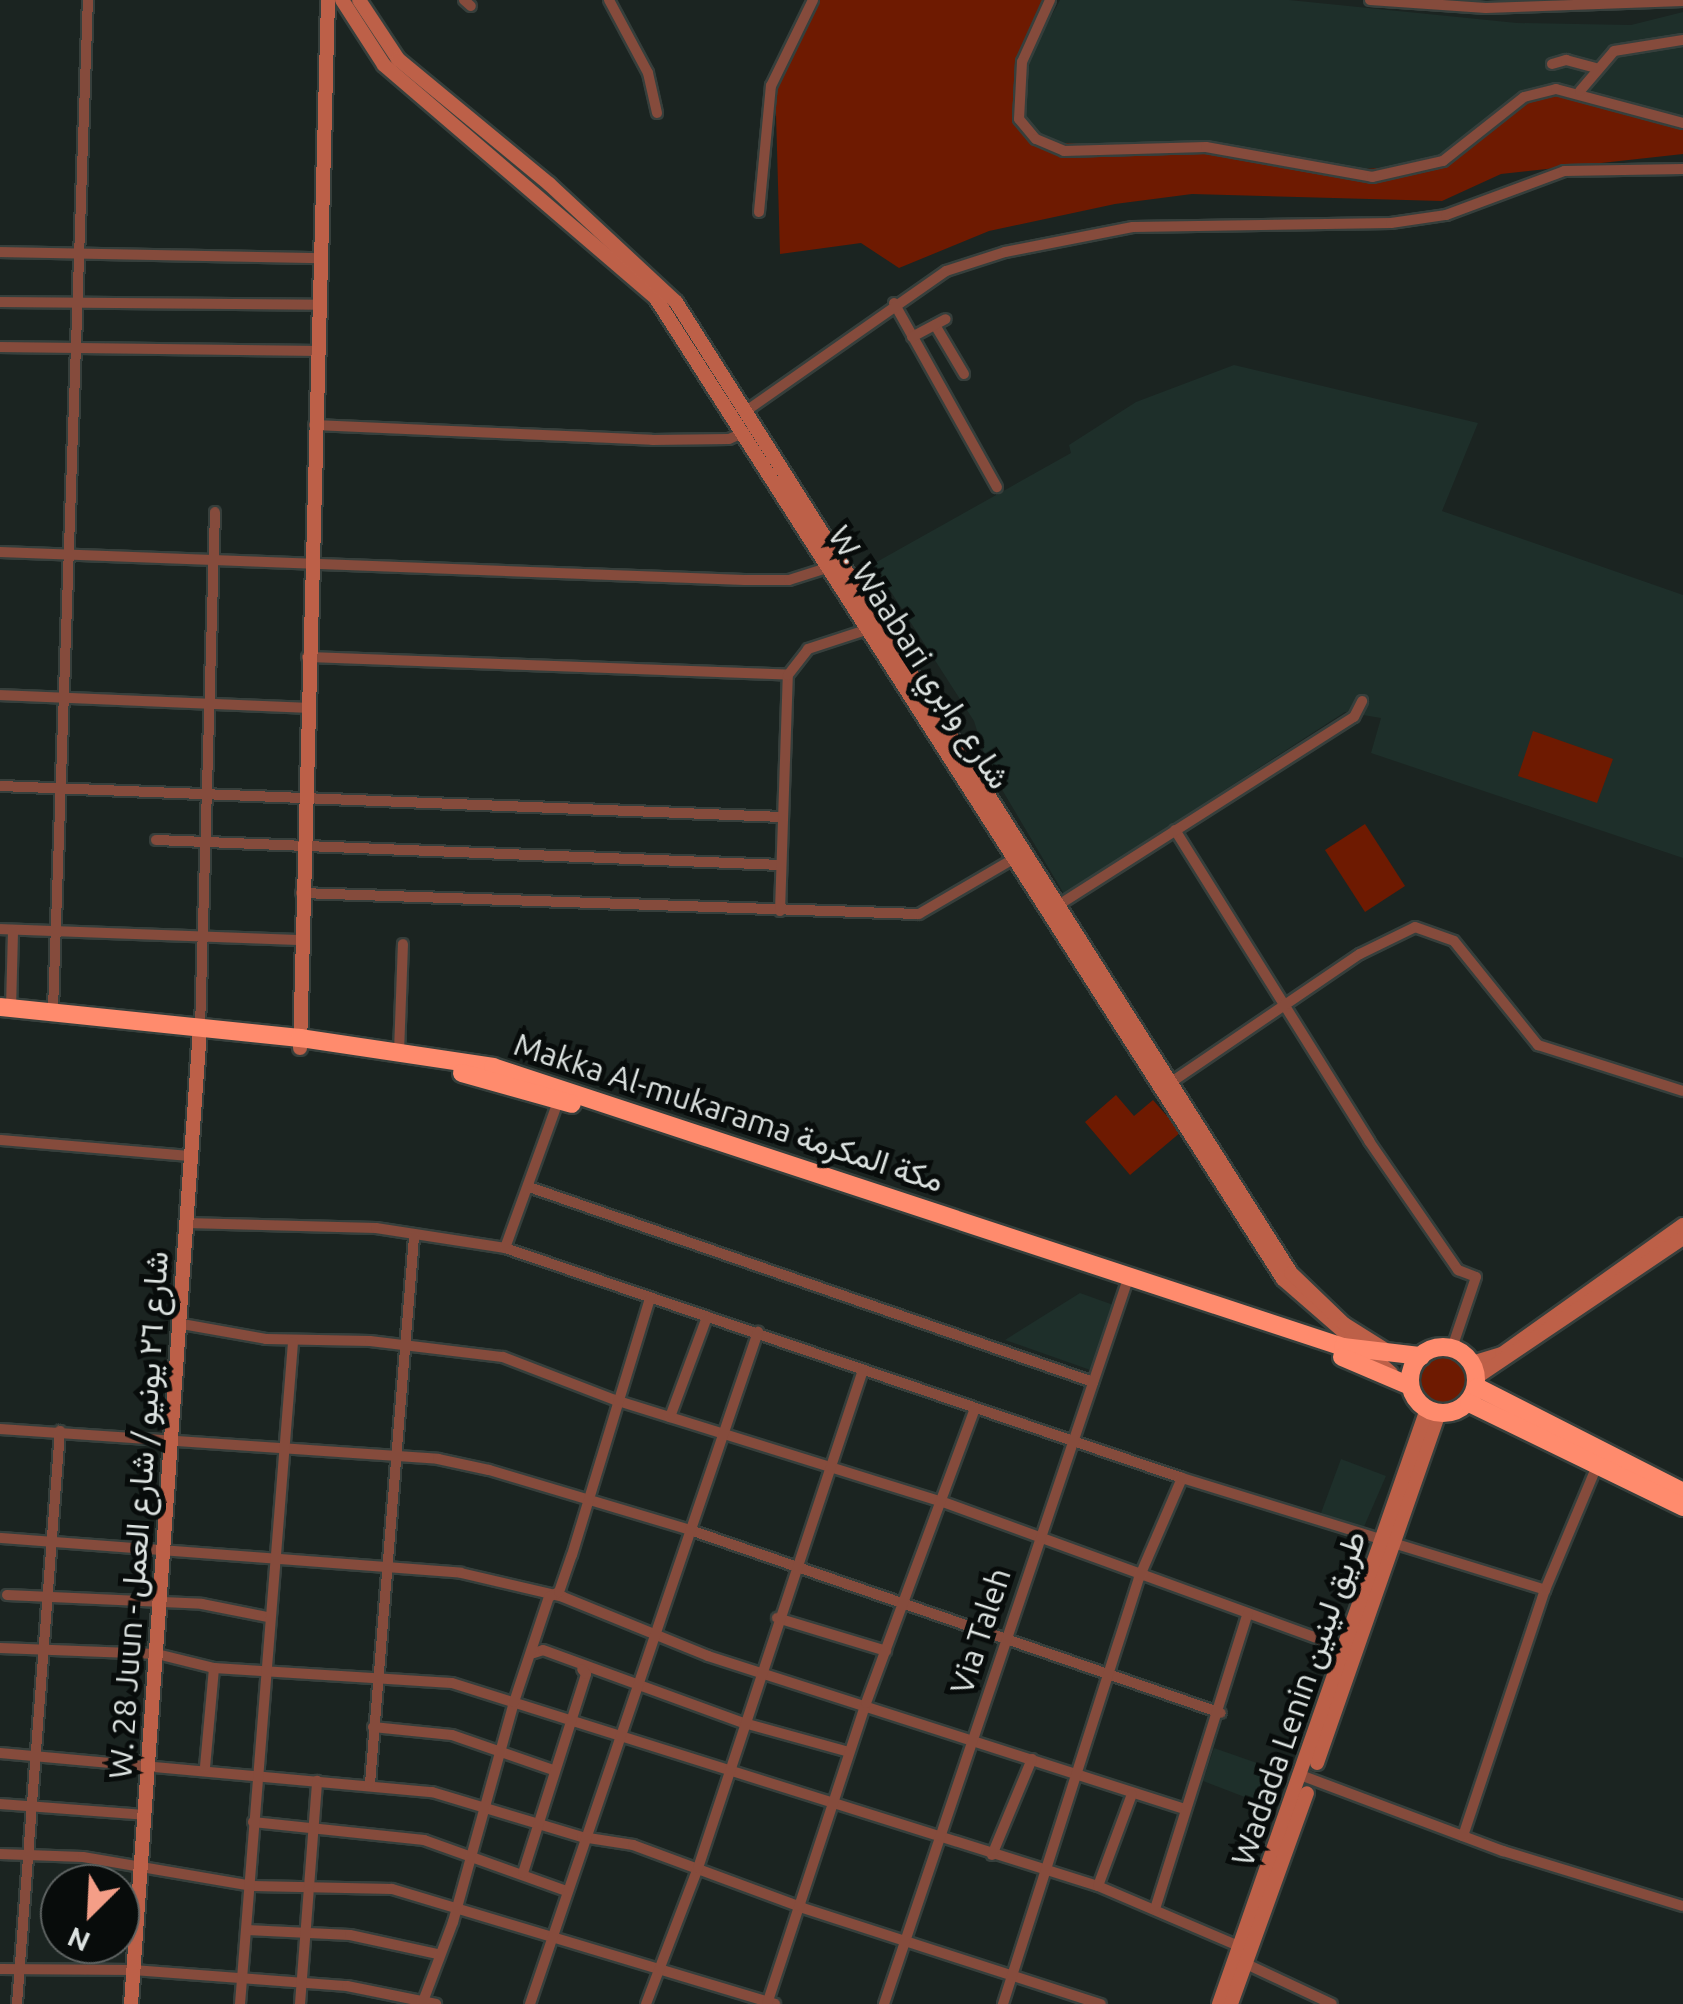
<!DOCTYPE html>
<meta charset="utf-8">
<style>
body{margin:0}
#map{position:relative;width:1683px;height:2004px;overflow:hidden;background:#1b2421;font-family:Ubuntu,Vazirmatn,sans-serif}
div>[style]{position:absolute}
.built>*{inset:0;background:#1e2f2a}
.green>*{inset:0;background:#6e1a01}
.round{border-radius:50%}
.roads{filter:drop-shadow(2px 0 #363f3c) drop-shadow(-2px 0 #363f3c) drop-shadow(0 2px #363f3c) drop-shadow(0 -2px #363f3c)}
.street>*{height:10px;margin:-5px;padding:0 5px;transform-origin:5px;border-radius:5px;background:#854b3c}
.secondary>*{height:14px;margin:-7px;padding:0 7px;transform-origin:7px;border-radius:7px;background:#bd6048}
.highway>*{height:18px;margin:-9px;padding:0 9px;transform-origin:9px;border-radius:9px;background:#ff8b6d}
.highway>.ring{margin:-9px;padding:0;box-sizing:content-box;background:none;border:18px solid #ff8b6d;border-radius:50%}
span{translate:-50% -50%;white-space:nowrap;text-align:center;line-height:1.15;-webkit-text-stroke:10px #080c0b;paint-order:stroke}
.street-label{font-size:32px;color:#dde3e1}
.north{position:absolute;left:40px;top:1864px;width:100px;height:100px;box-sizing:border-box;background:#080c0b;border:2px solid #5d6261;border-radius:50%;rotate:204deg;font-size:28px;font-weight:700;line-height:40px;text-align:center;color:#dde3e1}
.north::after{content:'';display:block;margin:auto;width:35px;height:45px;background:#f49e87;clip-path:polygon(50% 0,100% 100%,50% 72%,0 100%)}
</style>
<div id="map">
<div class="built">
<div style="clip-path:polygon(1060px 0,1289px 0,1517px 23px,1631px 25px,1683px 12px,1683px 120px,1434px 163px,1344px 171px,1052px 143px,1024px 121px,1030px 56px)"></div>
<div style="clip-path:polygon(1234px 365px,1478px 423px,1442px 511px,1683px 595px,1683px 858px,1371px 753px,1381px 718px,1345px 712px,1064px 894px,988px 766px,974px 721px,873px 564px,1071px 453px,1069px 445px,1136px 402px)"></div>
<div style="clip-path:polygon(1080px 1293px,1119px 1307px,1096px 1372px,1005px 1340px)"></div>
<div style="clip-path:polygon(1341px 1459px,1386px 1476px,1363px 1529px,1321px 1513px)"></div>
<div style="clip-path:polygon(1214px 1748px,1286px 1773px,1273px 1808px,1203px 1781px)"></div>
</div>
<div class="green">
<div style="clip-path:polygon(818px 0,1057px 0,1030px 56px,1024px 120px,1052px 143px,1222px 146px,1344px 171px,1434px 163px,1516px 98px,1578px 89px,1683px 120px,1683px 154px,1501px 174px,1442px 201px,1192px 194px,1115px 204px,989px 231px,899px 268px,861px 243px,780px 254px,775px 80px)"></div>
<div style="clip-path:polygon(1533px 731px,1613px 759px,1597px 803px,1518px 776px)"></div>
<div style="clip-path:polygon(1365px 824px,1405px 886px,1365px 912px,1325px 850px)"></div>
<div style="clip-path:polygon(1116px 1095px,1134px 1116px,1153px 1100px,1181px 1132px,1130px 1175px,1085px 1122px)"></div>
<div class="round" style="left:1421px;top:1358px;width:46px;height:46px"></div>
</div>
<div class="roads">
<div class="street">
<div style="left:464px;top:0;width:9px;rotate:41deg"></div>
<div style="left:609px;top:0;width:83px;rotate:61.9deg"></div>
<div style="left:648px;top:73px;width:41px;rotate:77.3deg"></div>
<div style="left:1050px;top:0;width:68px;rotate:114.3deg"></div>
<div style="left:1022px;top:62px;width:57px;rotate:93deg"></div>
<div style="left:1019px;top:119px;width:26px;rotate:50deg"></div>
<div style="left:1036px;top:139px;width:30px;rotate:23deg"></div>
<div style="left:1064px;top:151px;width:142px;rotate:-1.6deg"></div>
<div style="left:1206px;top:147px;width:169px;rotate:10.2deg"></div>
<div style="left:1372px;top:177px;width:73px;rotate:-12.7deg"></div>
<div style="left:1443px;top:161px;width:103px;rotate:-38.3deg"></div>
<div style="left:1524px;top:97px;width:33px;rotate:-14deg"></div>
<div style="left:1556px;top:89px;width:131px;rotate:15deg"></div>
<div style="left:1370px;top:0;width:116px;rotate:3.9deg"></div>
<div style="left:1486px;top:8px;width:197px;rotate:-2deg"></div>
<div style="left:1552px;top:64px;width:15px;rotate:-16deg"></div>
<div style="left:1566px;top:60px;width:30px;rotate:15deg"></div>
<div style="left:1580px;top:91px;width:52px;rotate:-49.6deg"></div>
<div style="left:1614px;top:51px;width:70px;rotate:-9.1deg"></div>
<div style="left:759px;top:212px;width:127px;rotate:-84.6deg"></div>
<div style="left:771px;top:86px;width:96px;rotate:-64deg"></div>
<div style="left:0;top:252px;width:318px;rotate:1.1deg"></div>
<div style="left:0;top:302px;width:316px;rotate:0.5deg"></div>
<div style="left:894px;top:303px;width:211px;rotate:60.8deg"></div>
<div style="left:935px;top:325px;width:57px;rotate:59.4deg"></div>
<div style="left:912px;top:337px;width:38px;rotate:-28deg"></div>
<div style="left:0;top:347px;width:315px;rotate:0.7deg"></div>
<div style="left:746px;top:411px;width:244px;rotate:-35deg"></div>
<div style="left:946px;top:271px;width:62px;rotate:-17.9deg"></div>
<div style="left:1005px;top:252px;width:130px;rotate:-11.1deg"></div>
<div style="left:1133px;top:227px;width:258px;rotate:-0.9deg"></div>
<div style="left:1391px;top:223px;width:56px;rotate:-8.3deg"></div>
<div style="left:1446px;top:215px;width:126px;rotate:-20.4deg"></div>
<div style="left:1564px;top:171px;width:119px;rotate:-1deg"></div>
<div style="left:314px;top:425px;width:338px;rotate:2.5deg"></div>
<div style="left:652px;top:440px;width:77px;rotate:-0.7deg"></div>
<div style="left:729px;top:439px;width:17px;rotate:-24deg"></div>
<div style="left:0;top:552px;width:745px;rotate:2.16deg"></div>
<div style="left:744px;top:580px;width:45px"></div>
<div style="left:789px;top:580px;width:43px;rotate:-17.6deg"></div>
<div style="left:307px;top:657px;width:481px;rotate:2.1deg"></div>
<div style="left:0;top:695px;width:306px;rotate:2.4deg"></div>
<div style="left:0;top:786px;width:784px;rotate:2.27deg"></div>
<div style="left:1175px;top:830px;width:367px;rotate:58deg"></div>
<div style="left:1369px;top:1141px;width:157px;rotate:55.4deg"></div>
<div style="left:1458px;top:1270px;width:19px;rotate:21deg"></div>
<div style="left:1476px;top:1277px;width:75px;rotate:108.7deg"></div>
<div style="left:156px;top:840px;width:625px;rotate:2.29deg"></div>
<div style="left:301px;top:893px;width:618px;rotate:1.95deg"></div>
<div style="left:919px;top:914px;width:111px;rotate:-30.3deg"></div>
<div style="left:1057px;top:906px;width:352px;rotate:-32.5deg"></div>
<div style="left:1354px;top:717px;width:18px;rotate:-63deg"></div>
<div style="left:780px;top:911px;width:236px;rotate:-88.1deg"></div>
<div style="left:788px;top:675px;width:33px;rotate:-52deg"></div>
<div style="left:808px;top:649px;width:64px;rotate:-18.2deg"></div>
<div style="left:0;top:929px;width:300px;rotate:2.1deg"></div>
<div style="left:11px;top:1008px;width:78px;rotate:-88.5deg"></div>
<div style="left:53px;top:1010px;width:1011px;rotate:-88.02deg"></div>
<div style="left:200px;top:1029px;width:517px;rotate:-88.34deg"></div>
<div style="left:399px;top:1052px;width:108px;rotate:-87.9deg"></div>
<div style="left:1170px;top:1083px;width:230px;rotate:-34.2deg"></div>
<div style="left:1360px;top:954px;width:61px;rotate:-26.1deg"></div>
<div style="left:1415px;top:927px;width:41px;rotate:19.7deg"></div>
<div style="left:1454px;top:941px;width:134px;rotate:51.1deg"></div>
<div style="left:1538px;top:1045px;width:152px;rotate:17.6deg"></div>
<div style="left:0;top:1140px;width:191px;rotate:4.8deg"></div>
<div style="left:529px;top:1187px;width:597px;rotate:19.07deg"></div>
<div style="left:186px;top:1223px;width:190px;rotate:1.5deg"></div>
<div style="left:376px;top:1228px;width:131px;rotate:8.8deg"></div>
<div style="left:505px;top:1248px;width:715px;rotate:18.76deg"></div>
<div style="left:1182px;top:1478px;width:380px;rotate:17.1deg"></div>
<div style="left:505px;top:1248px;width:158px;rotate:-70.1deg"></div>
<div style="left:182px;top:1324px;width:85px;rotate:10.1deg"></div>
<div style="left:266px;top:1339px;width:104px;rotate:1.1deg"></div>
<div style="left:370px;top:1341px;width:134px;rotate:6.9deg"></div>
<div style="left:503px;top:1357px;width:120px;rotate:21deg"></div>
<div style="left:615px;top:1400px;width:343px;rotate:17.3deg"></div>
<div style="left:943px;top:1502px;width:432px;rotate:20deg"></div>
<div style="left:670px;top:1417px;width:107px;rotate:-69.7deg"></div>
<div style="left:0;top:1429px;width:439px;rotate:3.9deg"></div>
<div style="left:438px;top:1459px;width:52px;rotate:12.2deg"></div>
<div style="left:489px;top:1470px;width:213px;rotate:16.6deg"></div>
<div style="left:693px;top:1531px;width:558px;rotate:19.02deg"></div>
<div style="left:0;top:1538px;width:462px;rotate:4.3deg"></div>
<div style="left:461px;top:1573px;width:105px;rotate:13.2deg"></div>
<div style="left:563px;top:1597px;width:157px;rotate:22.1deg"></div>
<div style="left:708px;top:1656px;width:500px;rotate:17.8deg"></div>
<div style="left:7px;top:1595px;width:195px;rotate:2.6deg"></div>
<div style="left:202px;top:1604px;width:66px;rotate:11.3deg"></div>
<div style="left:777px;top:1618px;width:114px;rotate:16.8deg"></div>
<div style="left:0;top:1648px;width:157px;rotate:2.2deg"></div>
<div style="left:157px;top:1654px;width:59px;rotate:13.8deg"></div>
<div style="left:214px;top:1668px;width:238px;rotate:3.6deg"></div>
<div style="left:452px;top:1683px;width:677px;rotate:17.44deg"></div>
<div style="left:1098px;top:1886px;width:155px;rotate:23.1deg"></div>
<div style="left:534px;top:1653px;width:9px;rotate:-18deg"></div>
<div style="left:543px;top:1650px;width:214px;rotate:20deg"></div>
<div style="left:744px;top:1723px;width:109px;rotate:15.4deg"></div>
<div style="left:373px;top:1727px;width:79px;rotate:5.8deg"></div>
<div style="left:452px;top:1735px;width:107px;rotate:19.1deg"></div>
<div style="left:0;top:1753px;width:434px;rotate:5.2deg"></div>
<div style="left:432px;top:1792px;width:157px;rotate:16.7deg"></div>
<div style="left:582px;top:1837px;width:52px;rotate:8.9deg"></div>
<div style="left:633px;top:1845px;width:181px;rotate:20.3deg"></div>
<div style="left:803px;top:1908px;width:313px;rotate:17.9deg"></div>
<div style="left:205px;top:1767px;width:99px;rotate:-84.8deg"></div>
<div style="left:1303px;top:1776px;width:214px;rotate:20.6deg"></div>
<div style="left:1503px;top:1851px;width:188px;rotate:17deg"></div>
<div style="left:370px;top:1784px;width:549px;rotate:-85.4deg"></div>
<div style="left:0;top:1804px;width:145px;rotate:4.3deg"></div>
<div style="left:253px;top:1822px;width:172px;rotate:6deg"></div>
<div style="left:424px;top:1840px;width:149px;rotate:19.7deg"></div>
<div style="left:1463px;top:1836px;width:259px;rotate:-71.6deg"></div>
<div style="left:1545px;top:1590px;width:138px;rotate:-67.3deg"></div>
<div style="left:0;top:1854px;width:83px;rotate:2.1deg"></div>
<div style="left:83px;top:1857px;width:172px;rotate:9.7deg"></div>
<div style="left:253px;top:1886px;width:139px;rotate:1.2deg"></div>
<div style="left:392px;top:1889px;width:400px;rotate:16.7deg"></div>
<div style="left:992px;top:1855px;width:104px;rotate:-67.4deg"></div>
<div style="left:523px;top:1873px;width:209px;rotate:-72.4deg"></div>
<div style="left:586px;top:1674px;width:6px;rotate:-129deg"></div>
<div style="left:1098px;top:1886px;width:98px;rotate:-69.7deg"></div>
<div style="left:1155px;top:1909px;width:310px;rotate:-72.6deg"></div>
<div style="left:247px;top:1930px;width:103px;rotate:2.8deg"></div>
<div style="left:350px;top:1935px;width:90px;rotate:12.2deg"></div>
<div style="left:1242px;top:1962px;width:99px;rotate:25deg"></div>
<div style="left:0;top:1969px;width:133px;rotate:0.4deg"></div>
<div style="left:133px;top:1970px;width:215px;rotate:4.3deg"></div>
<div style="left:347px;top:1986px;width:91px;rotate:11.4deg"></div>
<div style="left:17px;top:2004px;width:575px;rotate:-85.71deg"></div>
<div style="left:240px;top:2004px;width:664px;rotate:-85.42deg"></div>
<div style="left:300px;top:2004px;width:224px;rotate:-85.6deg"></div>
<div style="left:422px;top:2004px;width:88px;rotate:-69.3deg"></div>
<div style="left:453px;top:1922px;width:228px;rotate:-74.5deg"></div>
<div style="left:514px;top:1702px;width:111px;rotate:-71.6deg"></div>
<div style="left:549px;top:1597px;width:11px;rotate:-27deg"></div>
<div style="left:559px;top:1592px;width:39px;rotate:-71deg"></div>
<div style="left:572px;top:1555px;width:269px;rotate:-73.1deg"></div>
<div style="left:530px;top:2004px;width:710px;rotate:-71.26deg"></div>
<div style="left:646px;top:2004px;width:146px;rotate:-69.1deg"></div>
<div style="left:698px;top:1868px;width:525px;rotate:-71.67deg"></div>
<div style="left:767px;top:2004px;width:317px;rotate:-71.8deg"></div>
<div style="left:866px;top:1703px;width:314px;rotate:-69.7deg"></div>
<div style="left:884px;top:2004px;width:768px;rotate:-71.4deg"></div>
<div style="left:1003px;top:2004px;width:447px;rotate:-72.3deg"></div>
<div style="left:1139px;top:1578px;width:109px;rotate:-66.7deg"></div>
</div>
<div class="secondary">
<div style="left:342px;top:0;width:77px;rotate:57.1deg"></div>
<div style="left:384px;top:65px;width:357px;rotate:40.6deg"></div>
<div style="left:655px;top:297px;width:1166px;rotate:57.4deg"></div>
<div style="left:1283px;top:1279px;width:143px;rotate:41deg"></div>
<div style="left:359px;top:0;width:71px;rotate:56.5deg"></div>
<div style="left:398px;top:59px;width:196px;rotate:39.6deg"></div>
<div style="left:549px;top:184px;width:173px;rotate:42.9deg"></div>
<div style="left:676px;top:302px;width:1149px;rotate:57.65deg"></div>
<div style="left:1291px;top:1273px;width:74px;rotate:43.9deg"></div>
<div style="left:1344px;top:1324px;width:47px;rotate:32deg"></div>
<div style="left:300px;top:1048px;width:1048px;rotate:-88.47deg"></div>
<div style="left:1472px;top:1363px;width:31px;rotate:-17deg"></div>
<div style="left:1502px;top:1354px;width:222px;rotate:-35.5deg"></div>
<div style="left:1477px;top:1377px;width:249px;rotate:-34deg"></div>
<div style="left:1317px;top:1763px;width:371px;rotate:-70.8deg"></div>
<div style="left:131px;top:2004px;width:977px;rotate:-85.95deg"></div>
<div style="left:1219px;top:2004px;width:630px;rotate:-70.73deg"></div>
<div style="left:1231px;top:2004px;width:224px;rotate:-70.2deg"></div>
</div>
<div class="highway">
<div style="left:0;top:1007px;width:302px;rotate:5.9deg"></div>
<div style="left:300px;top:1038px;width:195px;rotate:8.5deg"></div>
<div style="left:493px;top:1067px;width:895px;rotate:18.23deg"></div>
<div style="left:1343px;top:1347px;width:79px;rotate:6.6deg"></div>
<div style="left:462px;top:1073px;width:114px;rotate:15.7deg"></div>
<div class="ring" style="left:1410px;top:1347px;width:48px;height:48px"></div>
<div style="left:1342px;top:1357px;width:74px;rotate:23.1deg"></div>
<div style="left:1477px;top:1387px;width:231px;rotate:27deg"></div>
<div style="left:1469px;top:1403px;width:238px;rotate:25.9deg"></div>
</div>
</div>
<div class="street-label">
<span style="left:920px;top:657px;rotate:57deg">W. Waabari شارع وابري</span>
<span style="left:729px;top:1112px;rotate:18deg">Makka Al-mukarama مكة المكرمة</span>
<span style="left:138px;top:1515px;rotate:-86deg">W. 28 Juun - شارع ٢٦ يونيو / شارع العمل</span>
<span style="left:980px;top:1631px;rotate:-72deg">Via Taleh</span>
<span style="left:1298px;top:1698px;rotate:-71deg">Wadada Lenin طريق لينين</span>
</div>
<div class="north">N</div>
</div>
